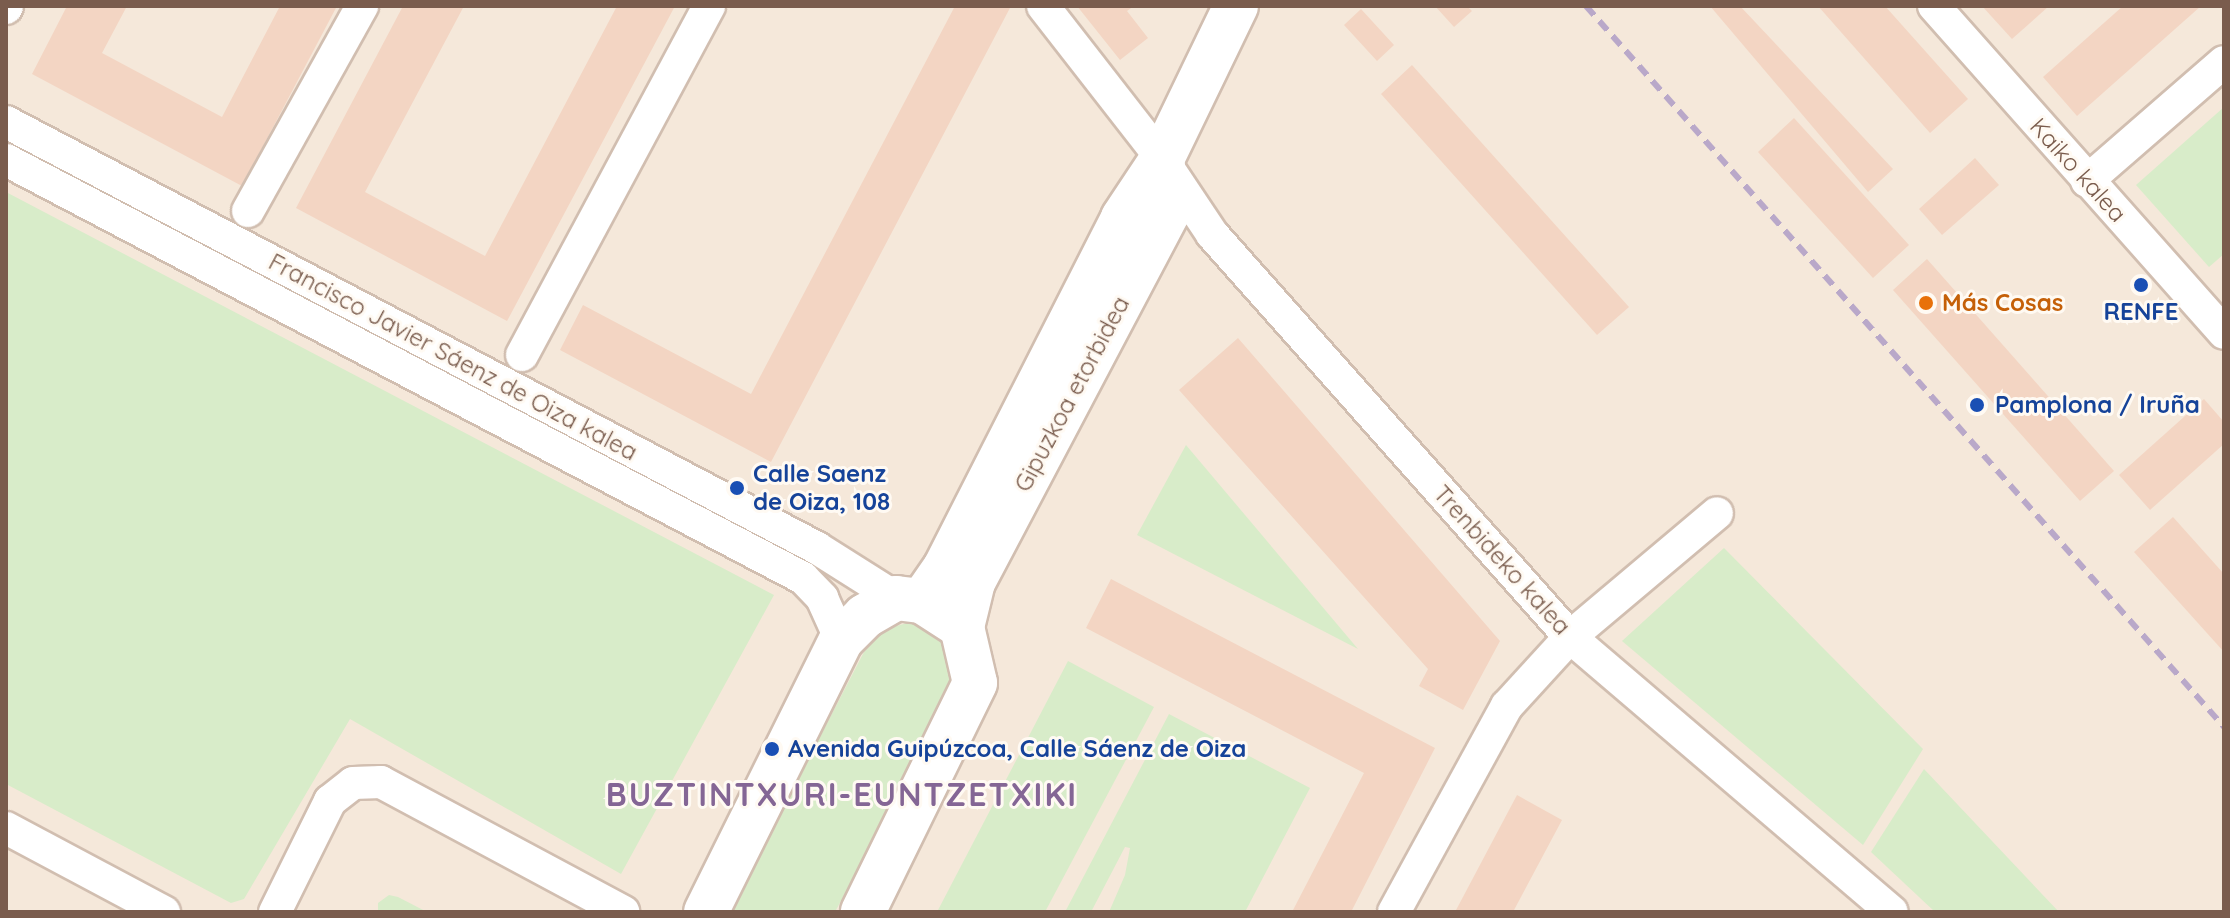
<!DOCTYPE html>
<meta charset="utf-8">
<style>
body{margin:0}
#map{position:relative;width:2230px;height:918px;overflow:hidden;background:#fdf6ec;font-family:Quicksand,sans-serif}
div>[style]{position:absolute}
.residential>*{inset:0;background:#f5e8da}
.green>*{inset:0;background:#d8ecc9}
.building>*{inset:0;background:#f3d5c3}
.roads{filter:drop-shadow(2px 0 #d1beb0) drop-shadow(-2px 0 #d1beb0) drop-shadow(0 2px #d1beb0) drop-shadow(0 -2px #d1beb0)}
.street>*{height:32px;margin:-16px;padding:0 16px;transform-origin:16px;border-radius:16px;background:#fff}
.secondary>*{height:44px;margin:-22px;padding:0 22px;transform-origin:22px;border-radius:22px;background:#fff}
.rail>*{height:6px;margin-top:-3px;transform-origin:0;background:repeating-linear-gradient(90deg,#b9a8c9 0 12px,transparent 0 20px)}
.dots>*{width:22px;height:22px;translate:-50% -50%;box-sizing:border-box;border:4px solid #fffaf3;border-radius:50%}
span{translate:-50% -50%;white-space:nowrap;text-align:center;line-height:1.15;-webkit-text-stroke:6px #fffaf3;paint-order:stroke}
.street-label{font-size:24px;color:#7a5c4d}
.food-label{font-size:24px;color:#c56008;font-weight:700}
.left{translate:0 -50%;text-align:left}
.transit-label{font-size:24px;color:#164399;font-weight:700}
.district-label{font-size:32px;color:#846695;font-weight:700;letter-spacing:2px}
.frame{position:absolute;inset:0;border:8px solid #7a5c4d;pointer-events:none}
</style>
<div id="map">
<div class="residential">
<div style="clip-path:polygon(6px 6px,2224px 6px,2224px 912px,6px 912px)"></div>
</div>
<div class="green">
<div style="clip-path:polygon(2224px 107px,2224px 254px,2209px 267px,2136px 185px)"></div>
<div style="clip-path:polygon(6px 192px,774px 595px,621px 874px,350px 719px,244px 899px,231px 903px,6px 784px)"></div>
<div style="clip-path:polygon(1186px 445px,1358px 649px,1137px 535px)"></div>
<div style="clip-path:polygon(1724px 548px,1923px 749px,1863px 845px,1622px 641px)"></div>
<div style="clip-path:polygon(911px 622px,928px 627px,951px 647px,956px 674px,941px 713px,835px 912px,729px 912px,864px 652px,885px 629px)"></div>
<div style="clip-path:polygon(1068px 661px,1154px 707px,1045px 912px,937px 912px)"></div>
<div style="clip-path:polygon(1169px 714px,1310px 788px,1245px 912px,1109px 912px,1125px 875px,1130px 848px,1125px 847px,1091px 912px,1065px 912px)"></div>
<div style="clip-path:polygon(1924px 769px,2059px 912px,1935px 912px,1871px 852px)"></div>
<div style="clip-path:polygon(389px 895px,398px 897px,427px 912px,378px 912px,378px 903px)"></div>
</div>
<div class="building">
<div style="clip-path:polygon(67px 6px,127px 6px,102px 53px,222px 117px,280px 6px,337px 6px,242px 186px,32px 74px)"></div>
<div style="clip-path:polygon(403px 6px,464px 6px,365px 192px,485px 256px,617px 6px,675px 6px,507px 321px,296px 208px)"></div>
<div style="clip-path:polygon(955px 6px,1011px 6px,771px 462px,560px 350px,583px 305px,751px 394px)"></div>
<div style="clip-path:polygon(1077px 6px,1134px 6px,1127px 11px,1148px 38px,1120px 60px)"></div>
<div style="clip-path:polygon(1435px 6px,1467px 6px,1472px 11px,1454px 27px)"></div>
<div style="clip-path:polygon(1710px 6px,1740px 6px,1893px 169px,1868px 192px)"></div>
<div style="clip-path:polygon(1818px 6px,1885px 6px,1968px 99px,1930px 133px)"></div>
<div style="clip-path:polygon(1982px 6px,2049px 6px,2012px 39px)"></div>
<div style="clip-path:polygon(2123px 6px,2201px 6px,2077px 116px,2043px 77px)"></div>
<div style="clip-path:polygon(1361px 9px,1394px 45px,1377px 61px,1344px 25px)"></div>
<div style="clip-path:polygon(1412px 65px,1629px 307px,1597px 335px,1381px 94px)"></div>
<div style="clip-path:polygon(1794px 118px,1909px 245px,1873px 278px,1758px 152px)"></div>
<div style="clip-path:polygon(1975px 158px,1999px 185px,1942px 235px,1919px 209px)"></div>
<div style="clip-path:polygon(1927px 259px,2114px 471px,2080px 501px,1893px 290px)"></div>
<div style="clip-path:polygon(1238px 338px,1500px 641px,1463px 710px,1419px 686px,1428px 669px,1179px 390px)"></div>
<div style="clip-path:polygon(2204px 399px,2224px 422px,2224px 444px,2150px 510px,2119px 475px)"></div>
<div style="clip-path:polygon(2173px 517px,2224px 574px,2224px 652px,2134px 552px)"></div>
<div style="clip-path:polygon(1111px 579px,1435px 748px,1351px 912px,1292px 912px,1364px 773px,1086px 628px)"></div>
<div style="clip-path:polygon(1517px 795px,1562px 820px,1513px 912px,1455px 912px)"></div>
</div>
<div class="roads">
<div class="street">
<div style="left:1043px;top:6px;width:194px;rotate:52.1deg"></div>
<div style="left:1162px;top:159px;width:90px;rotate:56.3deg"></div>
<div style="left:1212px;top:234px;width:539px;rotate:48.38deg"></div>
<div style="left:1570px;top:637px;width:423px;rotate:40.5deg"></div>
<div style="left:1934px;top:6px;width:437px;rotate:48.4deg"></div>
<div style="left:6px;top:8px;width:2px;rotate:-63deg"></div>
<div style="left:6px;top:122px;width:916px;rotate:27.71deg"></div>
<div style="left:817px;top:548px;width:93px;rotate:32.3deg"></div>
<div style="left:6px;top:160px;width:900px;rotate:27.68deg"></div>
<div style="left:803px;top:578px;width:28px;rotate:46deg"></div>
<div style="left:822px;top:598px;width:46px;rotate:65.7deg"></div>
<div style="left:2087px;top:181px;width:181px;rotate:-41deg"></div>
<div style="left:248px;top:211px;width:235px;rotate:-60.9deg"></div>
<div style="left:522px;top:355px;width:396px;rotate:-61.8deg"></div>
<div style="left:6px;top:828px;width:179px;rotate:28deg"></div>
<div style="left:275px;top:912px;width:124px;rotate:-63.6deg"></div>
<div style="left:330px;top:801px;width:29px;rotate:-38deg"></div>
<div style="left:353px;top:783px;width:28px;rotate:-2deg"></div>
<div style="left:381px;top:782px;width:275px;rotate:28.2deg"></div>
<div style="left:1394px;top:912px;width:235px;rotate:-61.3deg"></div>
<div style="left:1507px;top:706px;width:93px;rotate:-47.6deg"></div>
<div style="left:1570px;top:637px;width:192px;rotate:-40.1deg"></div>
</div>
<div class="secondary">
<div style="left:922px;top:601px;width:40px;rotate:-55.1deg"></div>
<div style="left:945px;top:568px;width:393px;rotate:-63deg"></div>
<div style="left:1123px;top:218px;width:71px;rotate:-56.5deg"></div>
<div style="left:1162px;top:159px;width:170px;rotate:-64.2deg"></div>
<div style="left:962px;top:627px;width:46px;rotate:-76.3deg"></div>
<div style="left:973px;top:582px;width:420px;rotate:-62.2deg"></div>
<div style="left:1169px;top:211px;width:52px;rotate:-97.7deg"></div>
<div style="left:706px;top:912px;width:304px;rotate:-63.6deg"></div>
<div style="left:841px;top:640px;width:34px;rotate:-45deg"></div>
<div style="left:865px;top:616px;width:36px;rotate:-30deg"></div>
<div style="left:896px;top:598px;width:26px;rotate:7deg"></div>
<div style="left:922px;top:601px;width:48px;rotate:33deg"></div>
<div style="left:962px;top:627px;width:57px;rotate:76.9deg"></div>
<div style="left:975px;top:683px;width:255px;rotate:116.1deg"></div>
</div>
</div>
<div class="rail">
<div style="left:1586px;top:6px;width:963px;rotate:48.49deg"></div>
</div>
<div class="dots">
<div style="left:2141px;top:285px;background:#1a4fb4"></div>
<div style="left:1926px;top:303px;background:#e8710a"></div>
<div style="left:1977px;top:405px;background:#1a4fb4"></div>
<div style="left:737px;top:488px;background:#1a4fb4"></div>
<div style="left:772px;top:749px;background:#1a4fb4"></div>
</div>
<div class="street-label">
<span style="left:2078px;top:170px;rotate:48deg">Kaiko kalea</span>
<span style="left:453px;top:357px;rotate:28deg">Francisco Javier Sáenz de Oiza kalea</span>
<span style="left:1072px;top:394px;rotate:-62deg">Gipuzkoa etorbidea</span>
<span style="left:1502px;top:560px;rotate:48deg">Trenbideko kalea</span>
</div>
<div class="food-label">
<span class="left" style="left:1942px;top:303px">Más Cosas</span>
</div>
<div class="transit-label">
<span style="left:2141px;top:312px">RENFE</span>
<span class="left" style="left:1995px;top:405px">Pamplona / Iruña</span>
<span class="left" style="left:753px;top:488px">Calle Saenz<br>de Oiza, 108</span>
<span class="left" style="left:788px;top:749px">Avenida Guipúzcoa, Calle Sáenz de Oiza</span>
</div>
<div class="district-label">
<span style="left:842px;top:794px">BUZTINTXURI-EUNTZETXIKI</span>
</div>
<div class="frame"></div>
</div>
